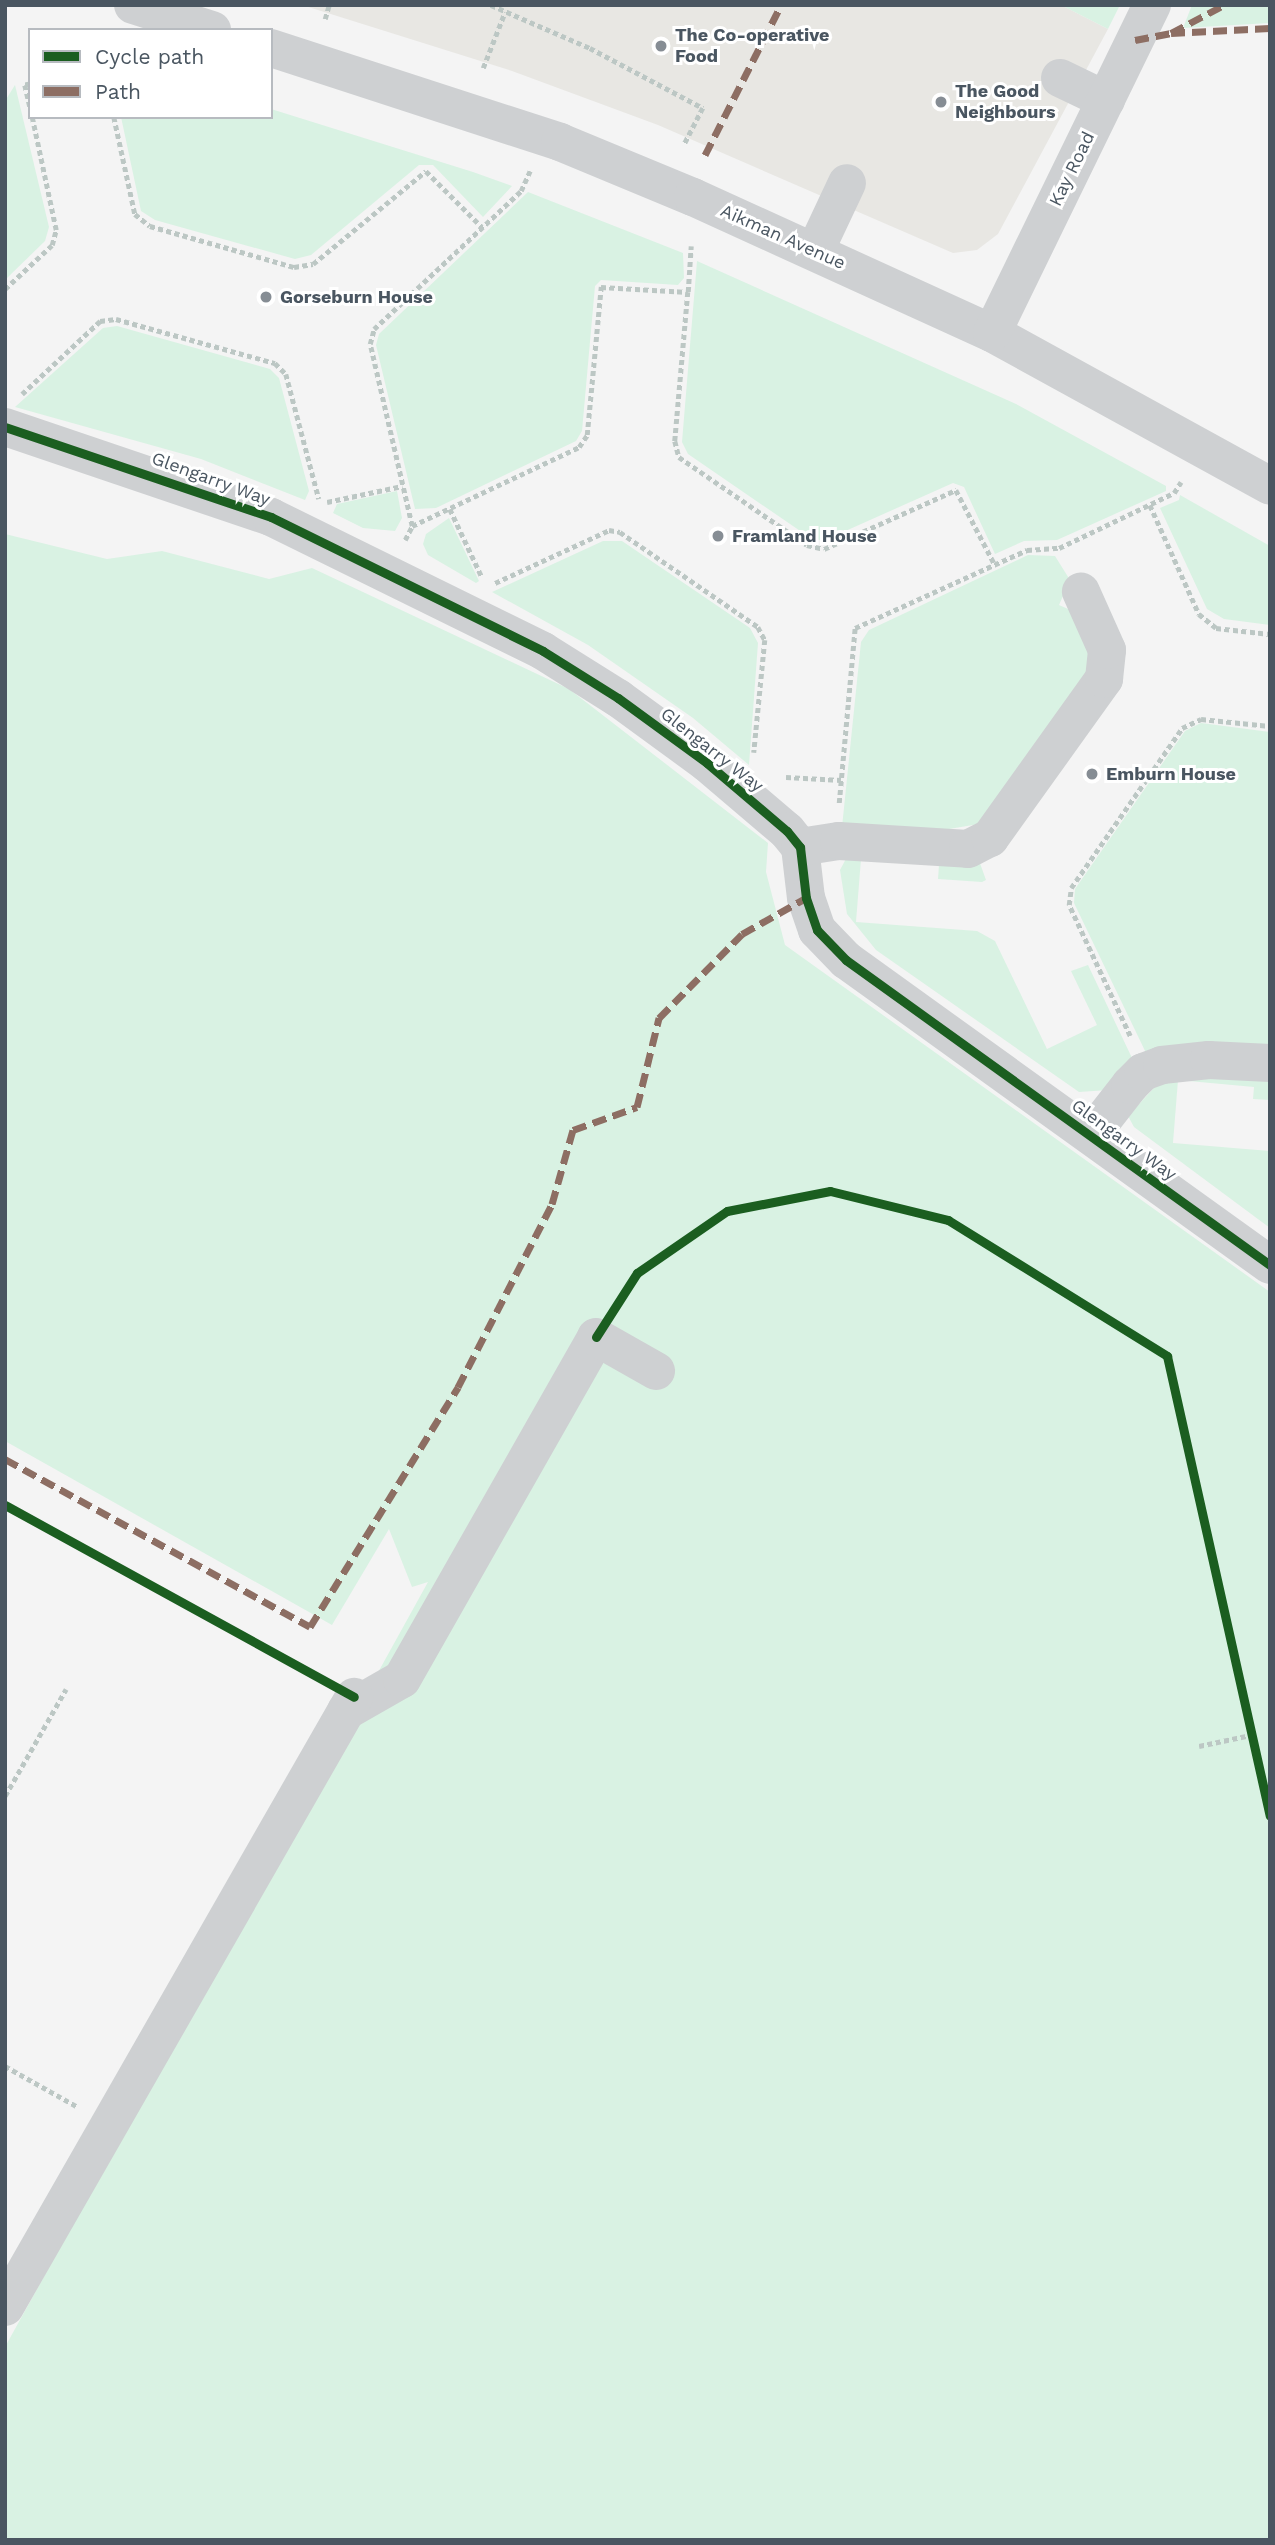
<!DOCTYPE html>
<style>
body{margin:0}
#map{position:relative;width:1275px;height:2545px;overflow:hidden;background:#f4f4f4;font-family:"Work Sans",sans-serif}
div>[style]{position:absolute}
.commercial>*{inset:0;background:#e8e7e3}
.green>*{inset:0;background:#d9f2e3}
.path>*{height:4.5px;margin-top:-2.25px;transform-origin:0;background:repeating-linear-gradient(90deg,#bcc7c4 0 5px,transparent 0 8.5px)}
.minor>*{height:38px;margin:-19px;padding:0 19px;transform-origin:19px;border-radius:19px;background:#ced0d2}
.quiet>*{height:7px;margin-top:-3.5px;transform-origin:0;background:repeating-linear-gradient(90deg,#8d6e63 0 14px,transparent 0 21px)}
.cycleway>*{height:9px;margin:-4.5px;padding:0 4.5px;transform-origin:4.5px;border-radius:4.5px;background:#1b5e20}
.dots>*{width:19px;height:19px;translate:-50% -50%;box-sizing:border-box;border:4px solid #fff;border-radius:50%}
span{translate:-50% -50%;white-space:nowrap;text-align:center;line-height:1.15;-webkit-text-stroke:6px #fff;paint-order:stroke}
.poi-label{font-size:18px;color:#4a5661;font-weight:700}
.left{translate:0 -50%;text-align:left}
.street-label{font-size:18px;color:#4a5661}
.frame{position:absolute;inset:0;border:7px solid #4a5661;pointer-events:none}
.legend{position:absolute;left:28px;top:28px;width:245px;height:91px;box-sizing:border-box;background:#fff;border:2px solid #b7bbc0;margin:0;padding:9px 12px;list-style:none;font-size:21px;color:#4a5661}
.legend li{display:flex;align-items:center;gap:14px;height:35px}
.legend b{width:35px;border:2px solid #b7bbc0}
</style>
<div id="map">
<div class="commercial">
<div style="clip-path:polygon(302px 5px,1061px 5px,1108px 29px,998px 234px,977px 250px,953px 253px,658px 125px,512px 71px)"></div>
</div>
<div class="green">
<div style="clip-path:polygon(1061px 5px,1120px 5px,1108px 29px)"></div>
<div style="clip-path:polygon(1192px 5px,1270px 5px,1270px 23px,1183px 28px)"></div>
<div style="clip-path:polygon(15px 85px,49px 227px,45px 241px,5px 280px,5px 101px)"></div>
<div style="clip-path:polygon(271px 109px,473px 172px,512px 186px,483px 217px,433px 165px,419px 165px,311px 255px,295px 259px,155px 220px,141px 211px,121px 117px,271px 117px)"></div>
<div style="clip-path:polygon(528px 192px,683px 253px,684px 278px,678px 285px,601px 280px,595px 286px,582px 431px,576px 441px,436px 508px,415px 509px,376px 345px,379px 334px)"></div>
<div style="clip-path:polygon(697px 261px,1016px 404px,1166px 486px,1166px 491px,1057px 540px,1024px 541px,995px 554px,964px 487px,953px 483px,823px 541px,809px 537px,688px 454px,682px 442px)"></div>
<div style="clip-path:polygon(117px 326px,270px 369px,279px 378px,309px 491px,305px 500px,201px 459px,15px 407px,103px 328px)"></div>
<div style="clip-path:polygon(397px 491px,402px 518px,395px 531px,363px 528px,333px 513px,337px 504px)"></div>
<div style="clip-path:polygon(1180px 495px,1270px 546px,1270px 625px,1224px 619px,1207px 609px,1160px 508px,1179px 500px)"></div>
<div style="clip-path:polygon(449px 518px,479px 581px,476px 583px,428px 555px,423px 544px,426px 534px)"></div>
<div style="clip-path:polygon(5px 534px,107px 559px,162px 551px,269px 579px,312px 568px,569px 689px,768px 843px,766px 872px,785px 945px,1270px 1292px,1270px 2540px,5px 2540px,5px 2347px,428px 1582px,412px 1587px,389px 1529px,332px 1625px,5px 1441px)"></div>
<div style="clip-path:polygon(603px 541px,622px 541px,750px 628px,758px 643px,749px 765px,693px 718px,588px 645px,492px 592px)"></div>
<div style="clip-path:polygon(1028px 555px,1055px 556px,1070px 580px,1059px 605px,1084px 616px,1095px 674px,979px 824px,937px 831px,842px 827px,861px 642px,869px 630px)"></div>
<div style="clip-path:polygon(1201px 723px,1270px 732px,1270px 1049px,1147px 1055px,1074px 903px,1075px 889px,1185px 731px)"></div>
<div style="clip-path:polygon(848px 855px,977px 855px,986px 880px,982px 882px,938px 879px,939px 865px,861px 859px,856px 922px,977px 931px,995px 941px,1047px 1049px,1097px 1025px,1071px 971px,1088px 965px,1132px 1058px,1108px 1090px,1079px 1092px,876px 950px,847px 914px,840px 870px)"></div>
<div style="clip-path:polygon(1270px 1076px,1270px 1100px,1253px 1099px,1254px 1087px,1178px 1080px,1173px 1143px,1270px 1151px,1270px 1228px,1134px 1127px,1128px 1116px,1164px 1077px)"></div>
</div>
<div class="path">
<div style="left:491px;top:5px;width:108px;rotate:23.5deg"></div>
<div style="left:590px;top:48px;width:128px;rotate:28deg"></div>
<div style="left:703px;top:108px;width:42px;rotate:117.2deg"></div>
<div style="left:325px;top:19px;width:15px;rotate:-74deg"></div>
<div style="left:483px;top:68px;width:60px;rotate:-68.6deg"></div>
<div style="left:30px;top:84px;width:5px;rotate:169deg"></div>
<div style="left:25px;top:85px;width:23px;rotate:77deg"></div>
<div style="left:114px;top:117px;width:99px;rotate:77.8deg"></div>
<div style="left:135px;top:214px;width:19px;rotate:39deg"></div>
<div style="left:150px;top:226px;width:150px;rotate:15.9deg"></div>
<div style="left:294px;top:267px;width:19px;rotate:-9deg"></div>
<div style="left:313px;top:264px;width:146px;rotate:-39.5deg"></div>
<div style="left:426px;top:171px;width:79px;rotate:45deg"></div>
<div style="left:5px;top:289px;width:64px;rotate:-43.1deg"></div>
<div style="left:52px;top:245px;width:16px;rotate:-75deg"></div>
<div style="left:56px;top:230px;width:116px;rotate:-102deg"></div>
<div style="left:688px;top:292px;width:150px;rotate:95deg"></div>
<div style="left:675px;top:441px;width:16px;rotate:76deg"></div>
<div style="left:679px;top:457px;width:155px;rotate:34.5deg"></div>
<div style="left:807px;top:545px;width:17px;rotate:13deg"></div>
<div style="left:824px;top:549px;width:145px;rotate:-24.1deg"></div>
<div style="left:956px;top:490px;width:82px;rotate:62.5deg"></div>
<div style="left:22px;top:394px;width:107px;rotate:-43.1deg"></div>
<div style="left:100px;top:321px;width:16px;rotate:-7deg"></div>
<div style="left:116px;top:319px;width:165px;rotate:15.5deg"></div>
<div style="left:275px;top:363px;width:16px;rotate:45deg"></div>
<div style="left:286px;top:374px;width:129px;rotate:75.2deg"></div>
<div style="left:327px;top:502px;width:77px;rotate:-12deg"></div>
<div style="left:1150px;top:505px;width:120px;rotate:65.8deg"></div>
<div style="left:1199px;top:614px;width:22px;rotate:39deg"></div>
<div style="left:1216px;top:628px;width:54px;rotate:6.3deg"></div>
<div style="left:450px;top:509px;width:75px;rotate:64.8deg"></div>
<div style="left:412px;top:526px;width:187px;rotate:-103deg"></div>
<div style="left:370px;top:344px;width:16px;rotate:-75deg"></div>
<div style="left:374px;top:329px;width:202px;rotate:-43.2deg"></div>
<div style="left:521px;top:191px;width:22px;rotate:-66deg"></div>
<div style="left:405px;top:540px;width:16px;rotate:-63deg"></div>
<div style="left:412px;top:526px;width:185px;rotate:-25.3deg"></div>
<div style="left:579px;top:447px;width:14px;rotate:-56deg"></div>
<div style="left:587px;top:435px;width:149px;rotate:-84.6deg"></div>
<div style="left:601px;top:287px;width:87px;rotate:3.3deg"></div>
<div style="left:688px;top:292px;width:46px;rotate:-86.3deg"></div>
<div style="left:495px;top:583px;width:126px;rotate:-24.9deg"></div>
<div style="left:609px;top:530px;width:11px;rotate:10deg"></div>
<div style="left:620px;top:532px;width:168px;rotate:34.5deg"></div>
<div style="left:758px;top:627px;width:15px;rotate:62deg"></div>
<div style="left:765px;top:640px;width:113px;rotate:95.6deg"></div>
<div style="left:786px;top:777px;width:55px;rotate:3.1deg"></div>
<div style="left:839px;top:803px;width:176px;rotate:-84.8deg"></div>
<div style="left:855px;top:628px;width:189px;rotate:-24.4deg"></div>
<div style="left:1027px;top:550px;width:32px;rotate:-4deg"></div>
<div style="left:1059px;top:548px;width:127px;rotate:-25.6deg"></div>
<div style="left:1174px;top:493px;width:13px;rotate:-58deg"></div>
<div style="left:1130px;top:1036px;width:145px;rotate:-115deg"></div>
<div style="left:1069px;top:905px;width:17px;rotate:-83deg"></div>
<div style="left:1071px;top:888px;width:195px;rotate:-55.2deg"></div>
<div style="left:1182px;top:728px;width:21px;rotate:-25deg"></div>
<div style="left:1201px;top:719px;width:69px;rotate:5.8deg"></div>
<div style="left:1199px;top:1746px;width:53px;rotate:-11.9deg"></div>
<div style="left:5px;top:1796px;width:123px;rotate:-60.3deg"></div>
<div style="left:5px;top:2066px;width:84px;rotate:29.3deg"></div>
</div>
<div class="minor">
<div style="left:133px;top:5px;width:83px;rotate:17.6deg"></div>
<div style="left:271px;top:48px;width:304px;rotate:18deg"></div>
<div style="left:560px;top:142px;width:144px;rotate:22.5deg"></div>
<div style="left:693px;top:197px;width:328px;rotate:24.5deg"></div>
<div style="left:992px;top:333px;width:317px;rotate:28.8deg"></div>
<div style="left:1060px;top:78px;width:51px;rotate:25.6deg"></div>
<div style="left:815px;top:251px;width:75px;rotate:-64.8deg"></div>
<div style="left:992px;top:333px;width:365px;rotate:-64deg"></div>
<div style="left:5px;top:427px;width:281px;rotate:18.7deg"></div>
<div style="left:271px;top:517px;width:303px;rotate:26.2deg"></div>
<div style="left:543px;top:651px;width:89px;rotate:32.1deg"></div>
<div style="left:618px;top:698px;width:110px;rotate:36.1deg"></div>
<div style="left:707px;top:763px;width:105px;rotate:40.4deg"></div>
<div style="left:787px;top:831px;width:21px;rotate:51deg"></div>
<div style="left:800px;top:847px;width:51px;rotate:83.3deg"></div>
<div style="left:806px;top:898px;width:34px;rotate:71deg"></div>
<div style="left:817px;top:930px;width:42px;rotate:46deg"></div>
<div style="left:846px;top:960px;width:522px;rotate:35.73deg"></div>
<div style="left:800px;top:847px;width:39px;rotate:-9deg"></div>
<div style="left:839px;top:841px;width:129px;rotate:3.5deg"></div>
<div style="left:968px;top:849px;width:25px;rotate:-27deg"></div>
<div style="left:990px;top:838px;width:196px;rotate:-54.4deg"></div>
<div style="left:1104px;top:679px;width:29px;rotate:-84deg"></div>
<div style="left:1107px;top:650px;width:64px;rotate:-114.1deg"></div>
<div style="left:1091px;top:1135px;width:63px;rotate:-52deg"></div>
<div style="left:1130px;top:1085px;width:18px;rotate:-45deg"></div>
<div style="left:1143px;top:1072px;width:20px;rotate:-20deg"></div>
<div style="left:1162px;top:1065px;width:47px;rotate:-6.1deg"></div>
<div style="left:1209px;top:1060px;width:61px;rotate:2.8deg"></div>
<div style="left:346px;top:1711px;width:64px;rotate:-29.7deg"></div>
<div style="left:402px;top:1679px;width:393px;rotate:-60.4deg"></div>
<div style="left:596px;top:1337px;width:69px;rotate:29.5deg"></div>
<div style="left:5px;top:2307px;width:703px;rotate:-60.22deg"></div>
</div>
<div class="quiet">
<div style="left:1171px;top:33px;width:99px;rotate:-2.9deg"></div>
<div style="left:1135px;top:40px;width:37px;rotate:-11deg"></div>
<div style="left:1171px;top:33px;width:60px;rotate:-27.8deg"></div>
<div style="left:705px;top:155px;width:168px;rotate:-63.1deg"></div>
<div style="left:5px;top:1459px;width:348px;rotate:28.8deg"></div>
<div style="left:310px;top:1627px;width:282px;rotate:-58.3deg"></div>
<div style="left:458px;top:1387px;width:206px;rotate:-62.8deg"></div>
<div style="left:552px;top:1204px;width:77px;rotate:-74.2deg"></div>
<div style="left:573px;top:1130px;width:68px;rotate:-19.8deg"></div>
<div style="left:637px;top:1107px;width:92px;rotate:-76.1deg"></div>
<div style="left:659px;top:1018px;width:118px;rotate:-45.3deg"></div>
<div style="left:742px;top:934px;width:73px;rotate:-29.4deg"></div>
</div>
<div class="cycleway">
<div style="left:5px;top:427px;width:281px;rotate:18.7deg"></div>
<div style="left:271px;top:517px;width:303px;rotate:26.2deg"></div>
<div style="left:543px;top:651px;width:89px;rotate:32.1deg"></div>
<div style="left:618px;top:698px;width:110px;rotate:36.1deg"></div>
<div style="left:707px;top:763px;width:105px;rotate:40.4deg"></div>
<div style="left:787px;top:831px;width:21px;rotate:51deg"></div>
<div style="left:800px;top:847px;width:51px;rotate:83.3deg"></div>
<div style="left:806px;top:898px;width:34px;rotate:71deg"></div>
<div style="left:817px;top:930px;width:42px;rotate:46deg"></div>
<div style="left:846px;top:960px;width:522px;rotate:35.73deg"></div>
<div style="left:596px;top:1337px;width:76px;rotate:-57.4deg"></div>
<div style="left:637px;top:1273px;width:109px;rotate:-34.6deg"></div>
<div style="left:727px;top:1211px;width:105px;rotate:-11deg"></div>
<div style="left:830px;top:1191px;width:122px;rotate:13.8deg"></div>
<div style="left:948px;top:1220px;width:258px;rotate:31.8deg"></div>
<div style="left:1167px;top:1356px;width:471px;rotate:77.4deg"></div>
<div style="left:5px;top:1505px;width:398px;rotate:28.8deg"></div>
</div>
<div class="dots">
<div style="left:661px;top:46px;background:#868d94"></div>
<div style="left:941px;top:102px;background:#868d94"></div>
<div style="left:266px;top:297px;background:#868d94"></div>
<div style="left:718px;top:536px;background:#868d94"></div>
<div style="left:1092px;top:774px;background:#868d94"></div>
</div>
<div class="poi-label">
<span class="left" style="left:675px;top:46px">The Co-operative<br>Food</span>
<span class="left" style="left:955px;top:102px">The Good<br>Neighbours</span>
<span class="left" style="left:280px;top:297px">Gorseburn House</span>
<span class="left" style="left:732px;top:536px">Framland House</span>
<span class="left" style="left:1106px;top:774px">Emburn House</span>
</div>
<div class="street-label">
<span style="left:1072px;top:169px;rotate:-64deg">Kay Road</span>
<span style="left:783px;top:237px;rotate:24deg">Aikman Avenue</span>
<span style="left:211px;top:479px;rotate:20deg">Glengarry Way</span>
<span style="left:712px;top:750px;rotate:38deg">Glengarry Way</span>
<span style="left:1124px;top:1140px;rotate:36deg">Glengarry Way</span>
</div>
<div class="frame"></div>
<ul class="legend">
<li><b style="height:9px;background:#1b5e20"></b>Cycle path</li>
<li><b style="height:9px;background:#8d6e63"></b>Path</li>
</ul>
</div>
